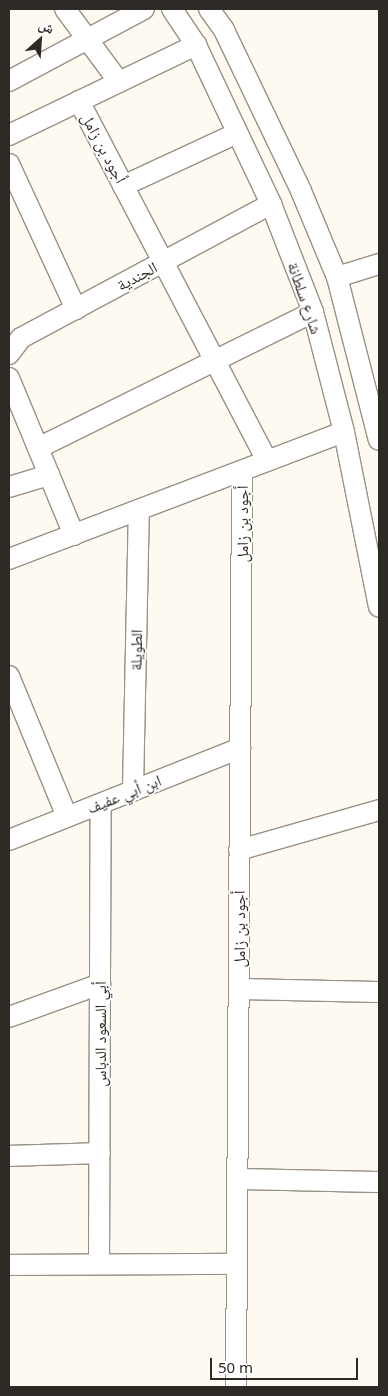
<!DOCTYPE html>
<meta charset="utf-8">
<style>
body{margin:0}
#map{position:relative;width:388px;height:1396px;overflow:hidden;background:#fef9f1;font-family:"Noto Sans","Noto Naskh Arabic",sans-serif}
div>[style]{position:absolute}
.roads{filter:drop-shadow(1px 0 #989185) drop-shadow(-1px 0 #989185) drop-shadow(0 1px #989185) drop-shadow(0 -1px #989185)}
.minor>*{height:20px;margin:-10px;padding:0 10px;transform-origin:10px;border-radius:10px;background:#fff}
span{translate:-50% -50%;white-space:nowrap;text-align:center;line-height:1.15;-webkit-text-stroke:4px #fff;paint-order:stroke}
.street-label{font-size:16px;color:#2d2a25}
.frame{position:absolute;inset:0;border:10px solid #2d2a25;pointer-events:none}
.north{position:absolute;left:15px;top:15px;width:50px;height:50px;-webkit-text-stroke:4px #fff;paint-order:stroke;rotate:26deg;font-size:14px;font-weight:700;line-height:20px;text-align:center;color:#2d2a25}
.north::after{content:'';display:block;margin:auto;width:18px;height:22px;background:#2d2a25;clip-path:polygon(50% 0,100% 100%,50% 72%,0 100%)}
.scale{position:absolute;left:210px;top:1358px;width:148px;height:22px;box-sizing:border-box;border:2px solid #2d2a25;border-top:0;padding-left:6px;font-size:15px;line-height:18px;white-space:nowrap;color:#2d2a25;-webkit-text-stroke:4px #fff;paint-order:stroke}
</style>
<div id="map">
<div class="roads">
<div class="minor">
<div style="left:65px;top:9px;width:91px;rotate:53.5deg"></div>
<div style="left:172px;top:9px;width:43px;rotate:56.3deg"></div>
<div style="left:196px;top:45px;width:176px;rotate:64.7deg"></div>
<div style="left:271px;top:204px;width:116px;rotate:68.7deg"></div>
<div style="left:313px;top:312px;width:124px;rotate:75.5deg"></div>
<div style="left:344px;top:432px;width:178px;rotate:78.7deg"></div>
<div style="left:209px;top:9px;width:26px;rotate:54deg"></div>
<div style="left:224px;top:30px;width:178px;rotate:64.4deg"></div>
<div style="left:301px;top:191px;width:93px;rotate:67.3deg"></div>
<div style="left:337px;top:277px;width:168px;rotate:75.6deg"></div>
<div style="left:9px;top:81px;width:153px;rotate:-28.1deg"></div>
<div style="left:79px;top:101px;width:406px;rotate:62.4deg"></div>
<div style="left:9px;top:135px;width:208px;rotate:-25.7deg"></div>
<div style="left:9px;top:164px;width:160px;rotate:65.2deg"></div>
<div style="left:123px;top:186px;width:126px;rotate:-24.9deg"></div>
<div style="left:337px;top:277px;width:44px;rotate:-17.2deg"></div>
<div style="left:9px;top:354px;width:20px;rotate:-53deg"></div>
<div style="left:21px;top:338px;width:284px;rotate:-28.2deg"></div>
<div style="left:9px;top:378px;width:170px;rotate:67.5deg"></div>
<div style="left:38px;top:448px;width:307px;rotate:-26.3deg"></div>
<div style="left:9px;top:487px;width:42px;rotate:-16.7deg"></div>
<div style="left:9px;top:559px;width:358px;rotate:-20.8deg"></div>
<div style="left:9px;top:676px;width:152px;rotate:67.6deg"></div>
<div style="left:133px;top:790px;width:280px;rotate:-88.8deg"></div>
<div style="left:9px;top:840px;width:249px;rotate:-21.7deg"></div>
<div style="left:239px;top:850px;width:146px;rotate:-15.9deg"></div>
<div style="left:239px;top:989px;width:140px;rotate:1.2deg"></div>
<div style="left:9px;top:1017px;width:97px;rotate:-19.9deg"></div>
<div style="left:9px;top:1156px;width:91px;rotate:-1.9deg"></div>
<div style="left:238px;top:1179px;width:141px;rotate:1.2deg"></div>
<div style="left:99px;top:1264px;width:460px;rotate:-89.8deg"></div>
<div style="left:9px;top:1265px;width:228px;rotate:-0.3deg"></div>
<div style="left:236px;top:1387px;width:916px;rotate:-89.62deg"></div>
</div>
</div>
<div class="street-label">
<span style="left:104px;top:148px;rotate:62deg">أجود بن زامل</span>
<span style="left:137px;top:276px;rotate:-28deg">الجندية</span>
<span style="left:305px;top:298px;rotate:71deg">شارع سلطانة</span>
<span style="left:242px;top:524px;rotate:-90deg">أجود بن زامل</span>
<span style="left:136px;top:650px;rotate:-89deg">الطويلة</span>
<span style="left:124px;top:794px;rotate:-22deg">ابن أبي عفيف</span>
<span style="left:239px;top:929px;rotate:-90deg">أجود بن زامل</span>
<span style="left:100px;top:1034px;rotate:-90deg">أبي السعود الدباس</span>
</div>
<div class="frame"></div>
<div class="north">ش</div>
<div class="scale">50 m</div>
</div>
